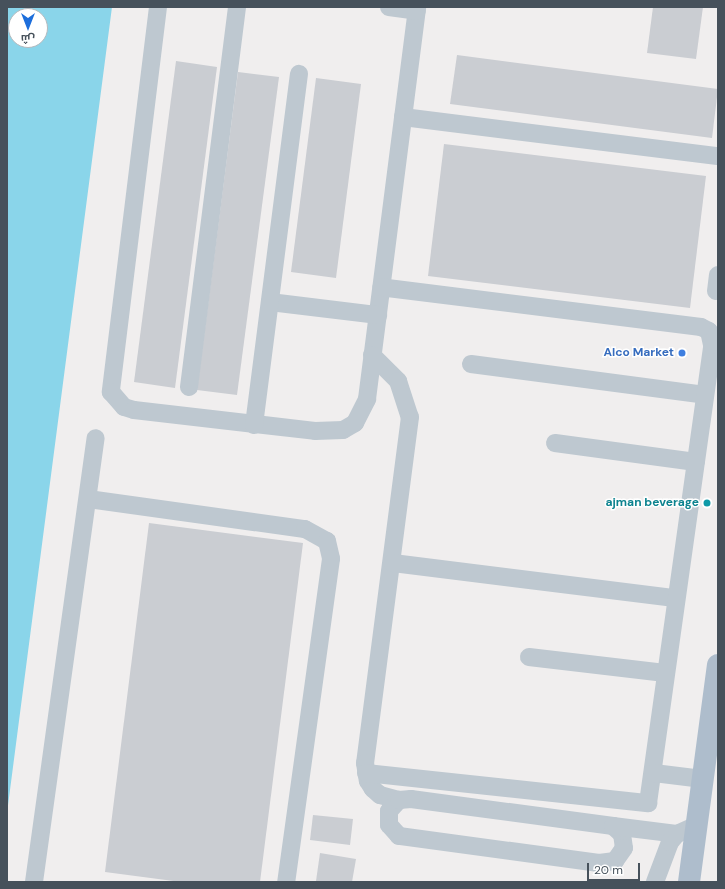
<!DOCTYPE html>
<meta charset="utf-8">
<style>
body{margin:0}
#map{position:relative;width:725px;height:889px;overflow:hidden;background:#f0eeee;font-family:"DM Sans",Cairo,sans-serif}
div>[style]{position:absolute}
.water>*{inset:0;background:#8ad5ea}
.building>*{inset:0;background:#cacdd2}
.minor>*{height:18px;margin:-9px;padding:0 9px;transform-origin:9px;border-radius:9px;background:#bec8d0}
.major>*{height:22px;margin:-11px;padding:0 11px;transform-origin:11px;border-radius:11px;background:#aebdcc}
.dots>*{width:11px;height:11px;translate:-50% -50%;box-sizing:border-box;border:2px solid #fff;border-radius:50%}
span{translate:-50% -50%;white-space:nowrap;text-align:center;line-height:1.15;-webkit-text-stroke:3px #fff;paint-order:stroke}
.shop-label{font-size:12px;color:#366cbe;font-weight:700}
.right{translate:-100% -50%;text-align:right}
.culture-label{font-size:12px;color:#0d838f;font-weight:700}
.frame{position:absolute;inset:0;border:8px solid #46515b;pointer-events:none}
.north{position:absolute;left:8px;top:8px;width:40px;height:40px;box-sizing:border-box;background:#fff;border:1px solid #b5b9bd;border-radius:50%;rotate:180deg;font-size:11px;font-weight:700;line-height:16px;text-align:center;color:#46515b}
.north::after{content:'';display:block;margin:auto;width:14px;height:18px;background:#1d6edb;clip-path:polygon(50% 0,100% 100%,50% 72%,0 100%)}
.scale{position:absolute;left:587px;top:863px;width:53px;height:18px;box-sizing:border-box;border:2px solid #46515b;border-top:0;padding-left:5px;font-size:12px;line-height:14px;white-space:nowrap;color:#46515b;-webkit-text-stroke:3px #fff;paint-order:stroke}
</style>
<div id="map">
<div class="water">
<div style="clip-path:polygon(evenodd,7px 7px,112px 7px,7px 813px,7px 7px,16px 16px,40px 16px,40px 40px,16px 40px,16px 16px)"></div>
</div>
<div class="building">
<div style="clip-path:polygon(653px 7px,703px 7px,696px 59px,647px 53px)"></div>
<div style="clip-path:polygon(457px 55px,718px 89px,712px 138px,450px 104px)"></div>
<div style="clip-path:polygon(176px 61px,217px 67px,175px 388px,134px 382px)"></div>
<div style="clip-path:polygon(238px 72px,279px 77px,237px 395px,197px 390px)"></div>
<div style="clip-path:polygon(316px 78px,361px 84px,336px 278px,291px 272px)"></div>
<div style="clip-path:polygon(444px 144px,706px 176px,690px 308px,428px 276px)"></div>
<div style="clip-path:polygon(149px 523px,303px 543px,260px 882px,181px 882px,105px 872px)"></div>
<div style="clip-path:polygon(313px 815px,353px 819px,350px 845px,310px 840px)"></div>
<div style="clip-path:polygon(320px 853px,356px 859px,352px 882px,316px 881px)"></div>
</div>
<div class="minor">
<div style="left:158px;top:7px;width:388px;rotate:97deg"></div>
<div style="left:111px;top:392px;width:20px;rotate:49deg"></div>
<div style="left:124px;top:407px;width:10px;rotate:17deg"></div>
<div style="left:134px;top:410px;width:182px;rotate:6.6deg"></div>
<div style="left:315px;top:431px;width:28px;rotate:-2deg"></div>
<div style="left:343px;top:430px;width:14px;rotate:-30deg"></div>
<div style="left:355px;top:423px;width:27px;rotate:-63deg"></div>
<div style="left:367px;top:399px;width:395px;rotate:-82.7deg"></div>
<div style="left:389px;top:7px;width:28px;rotate:8deg"></div>
<div style="left:403px;top:117px;width:317px;rotate:7.1deg"></div>
<div style="left:716px;top:291px;width:16px;rotate:-83deg"></div>
<div style="left:270px;top:302px;width:109px;rotate:6.9deg"></div>
<div style="left:372px;top:355px;width:37px;rotate:45deg"></div>
<div style="left:398px;top:381px;width:38px;rotate:72deg"></div>
<div style="left:410px;top:417px;width:349px;rotate:97.4deg"></div>
<div style="left:365px;top:763px;width:18px;rotate:81deg"></div>
<div style="left:368px;top:781px;width:9px;rotate:58deg"></div>
<div style="left:373px;top:789px;width:9px;rotate:41deg"></div>
<div style="left:380px;top:795px;width:20px;rotate:15deg"></div>
<div style="left:471px;top:364px;width:236px;rotate:7.5deg"></div>
<div style="left:189px;top:387px;width:383px;rotate:-82.8deg"></div>
<div style="left:254px;top:425px;width:354px;rotate:-82.7deg"></div>
<div style="left:555px;top:443px;width:142px;rotate:7.7deg"></div>
<div style="left:88px;top:499px;width:219px;rotate:7.9deg"></div>
<div style="left:305px;top:529px;width:25px;rotate:29deg"></div>
<div style="left:327px;top:541px;width:18px;rotate:77deg"></div>
<div style="left:331px;top:559px;width:326px;rotate:97.9deg"></div>
<div style="left:393px;top:563px;width:284px;rotate:7.1deg"></div>
<div style="left:529px;top:657px;width:137px;rotate:6.7deg"></div>
<div style="left:366px;top:773px;width:284px;rotate:6.1deg"></div>
<div style="left:648px;top:803px;width:462px;rotate:-82deg"></div>
<div style="left:712px;top:345px;width:14px;rotate:-102deg"></div>
<div style="left:709px;top:331px;width:9px;rotate:-153deg"></div>
<div style="left:701px;top:327px;width:322px;rotate:-172.9deg"></div>
<div style="left:654px;top:773px;width:49px;rotate:7deg"></div>
<div style="left:411px;top:799px;width:204px;rotate:7.6deg"></div>
<div style="left:613px;top:826px;width:12px;rotate:42deg"></div>
<div style="left:622px;top:834px;width:14px;rotate:82deg"></div>
<div style="left:624px;top:848px;width:16px;rotate:125deg"></div>
<div style="left:615px;top:861px;width:16px;rotate:173deg"></div>
<div style="left:599px;top:863px;width:202px;rotate:-172.3deg"></div>
<div style="left:399px;top:836px;width:15px;rotate:-132deg"></div>
<div style="left:389px;top:825px;width:14px;rotate:-90deg"></div>
<div style="left:389px;top:811px;width:15px;rotate:-48deg"></div>
<div style="left:399px;top:800px;width:12px;rotate:-5deg"></div>
<div style="left:613px;top:826px;width:64px;rotate:7.1deg"></div>
<div style="left:34px;top:882px;width:448px;rotate:-82.1deg"></div>
<div style="left:655px;top:882px;width:43px;rotate:-69.4deg"></div>
<div style="left:670px;top:842px;width:11px;rotate:-49deg"></div>
<div style="left:677px;top:834px;width:22px;rotate:-24deg"></div>
</div>
<div class="major">
<div style="left:689px;top:882px;width:219px;rotate:-82.4deg"></div>
</div>
<div class="dots">
<div style="left:682px;top:353px;background:#3f7fe0"></div>
<div style="left:707px;top:503px;background:#0f9aa8"></div>
</div>
<div class="shop-label">
<span class="right" style="left:674px;top:353px">Alco Market</span>
</div>
<div class="culture-label">
<span class="right" style="left:699px;top:503px">ajman beverage</span>
</div>
<div class="frame"></div>
<div class="north">ش</div>
<div class="scale">20 m</div>
</div>
